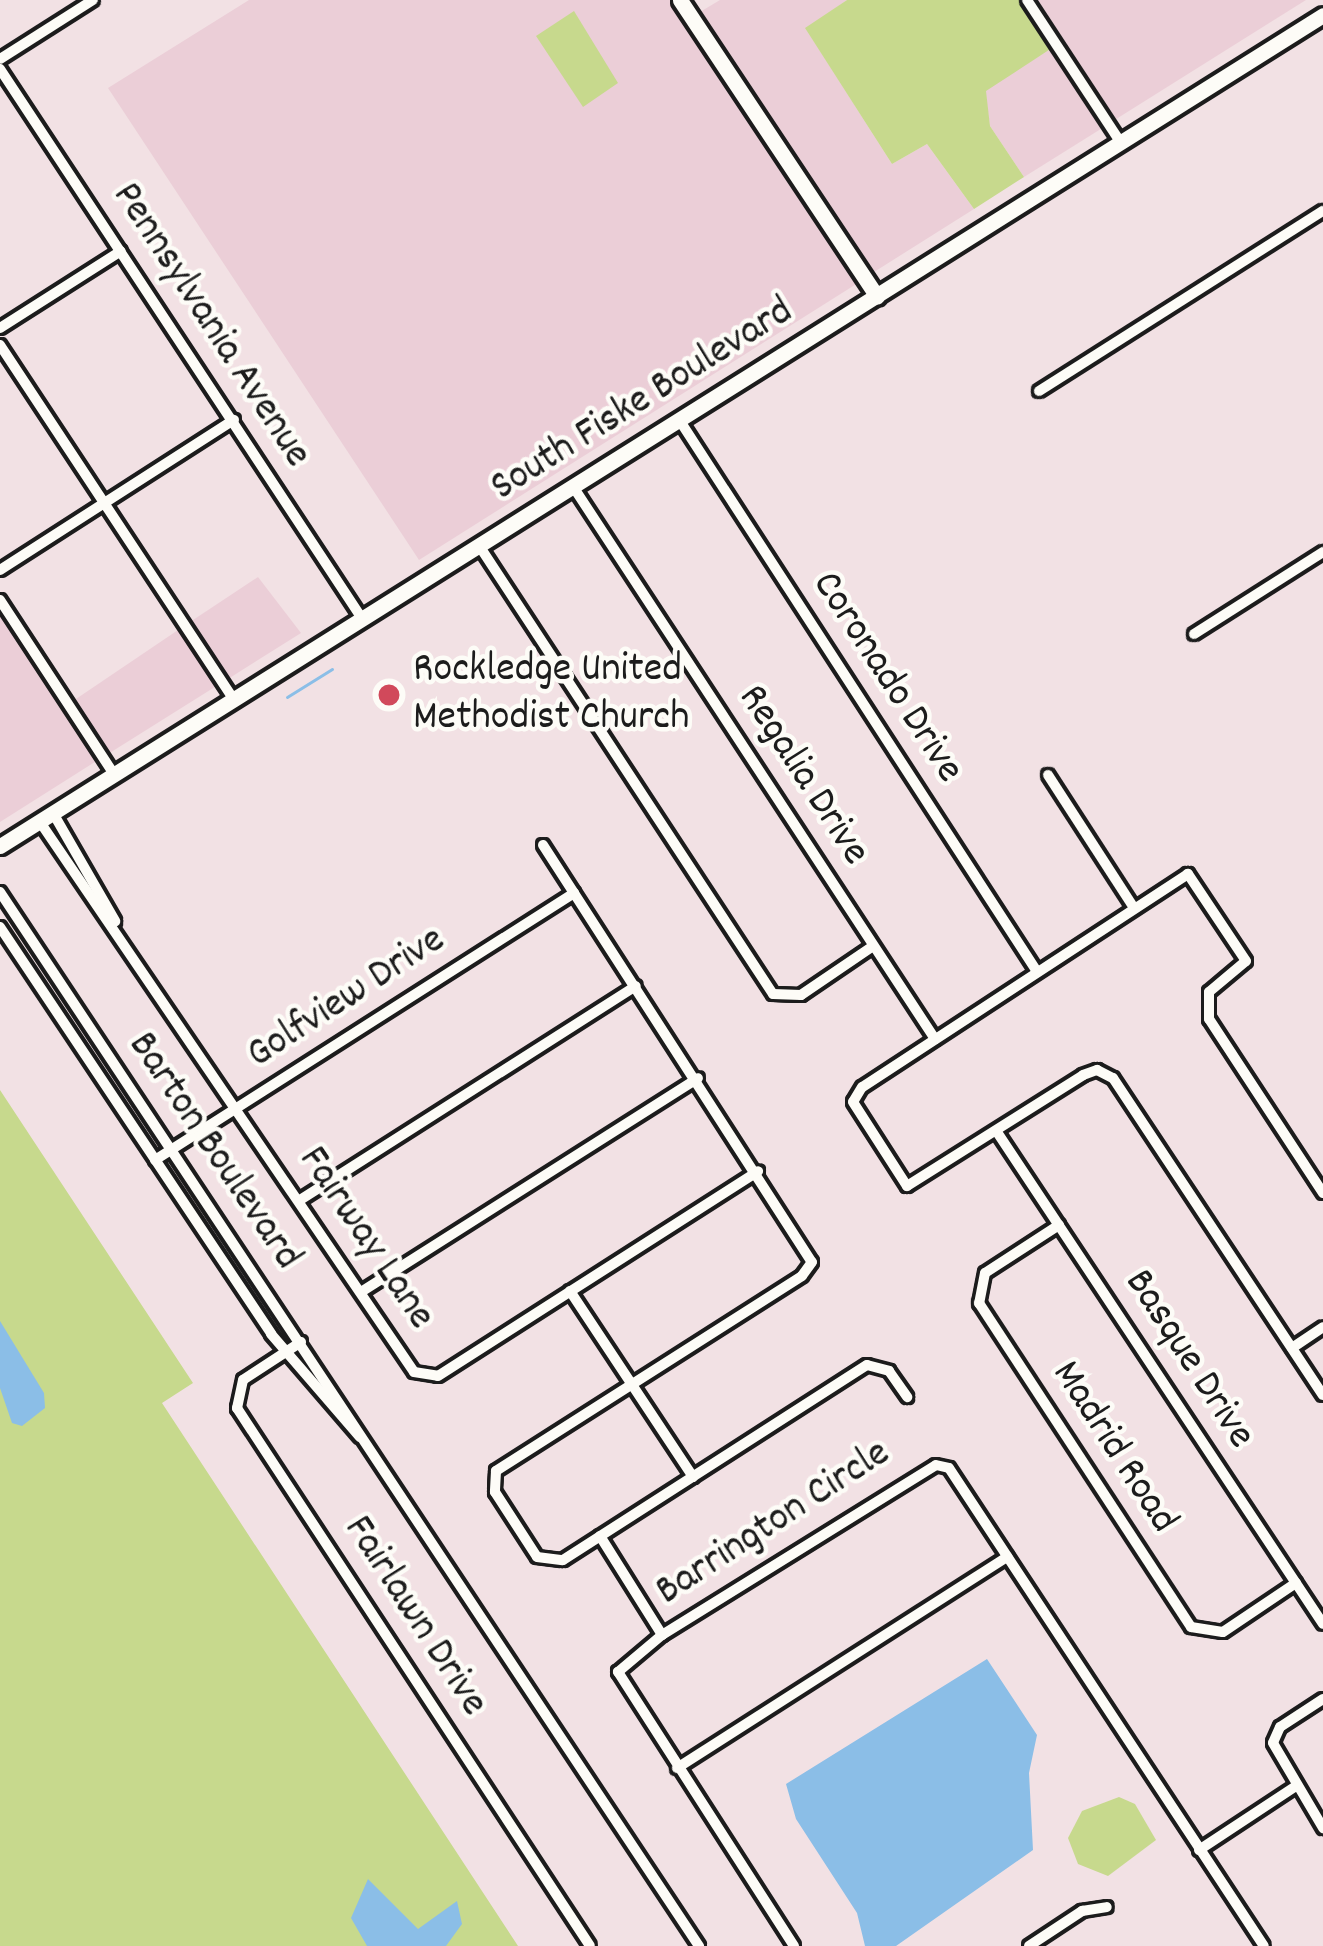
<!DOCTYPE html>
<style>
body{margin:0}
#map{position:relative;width:1323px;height:1946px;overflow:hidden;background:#f2e1e4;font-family:Dekko,sans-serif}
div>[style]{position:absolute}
.built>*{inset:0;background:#ebced7}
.green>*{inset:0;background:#c7d98d}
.water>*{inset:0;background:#8bbee7}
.stream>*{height:3px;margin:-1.5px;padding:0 1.5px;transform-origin:1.5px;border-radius:1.5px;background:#8bbee7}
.roads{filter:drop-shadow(3px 0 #1c1c1c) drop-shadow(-3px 0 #1c1c1c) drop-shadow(0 3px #1c1c1c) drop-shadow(0 -3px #1c1c1c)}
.street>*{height:10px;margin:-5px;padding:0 5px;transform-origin:5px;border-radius:5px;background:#fdfcf7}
.secondary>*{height:15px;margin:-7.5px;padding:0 7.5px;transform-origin:7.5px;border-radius:7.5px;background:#fdfcf7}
.dots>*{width:33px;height:33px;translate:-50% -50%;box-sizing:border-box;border:6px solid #fdfcf7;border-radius:50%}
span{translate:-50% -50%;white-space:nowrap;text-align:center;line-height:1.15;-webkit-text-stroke:9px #fdfcf7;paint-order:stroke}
.street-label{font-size:42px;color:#1c1c1c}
.poi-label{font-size:42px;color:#1c1c1c}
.left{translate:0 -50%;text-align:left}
</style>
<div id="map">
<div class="built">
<div style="clip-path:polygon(249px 0,683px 0,869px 276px,419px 560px,108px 88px)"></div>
<div style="clip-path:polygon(720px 0,847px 0,806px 29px,892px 164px,927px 144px,974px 209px,874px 272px,700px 12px)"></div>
<div style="clip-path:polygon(1033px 0,1306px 0,1113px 121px)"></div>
<div style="clip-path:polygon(1052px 48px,1104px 127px,1024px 177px,990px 126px,985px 90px)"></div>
<div style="clip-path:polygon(258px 577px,301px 633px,228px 679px,190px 622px)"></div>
<div style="clip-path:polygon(0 610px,98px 760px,0 822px)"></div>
<div style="clip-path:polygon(181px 628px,218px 685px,108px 754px,73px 701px)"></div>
</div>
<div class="green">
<div style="clip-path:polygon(847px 0,1020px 0,1052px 48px,986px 91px,990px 126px,1024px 177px,974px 209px,927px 144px,892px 164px,805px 28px)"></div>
<div style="clip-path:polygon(574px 11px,618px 83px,583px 107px,536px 36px)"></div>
<div style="clip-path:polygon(0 1090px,193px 1383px,162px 1403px,518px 1946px,0 1946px)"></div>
<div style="clip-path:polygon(1119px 1797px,1135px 1804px,1156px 1840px,1108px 1876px,1078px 1864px,1068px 1838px,1082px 1811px)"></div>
</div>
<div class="water">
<div style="clip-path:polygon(0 1321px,44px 1393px,45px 1408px,22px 1426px,12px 1423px,0 1388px)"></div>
<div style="clip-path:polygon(987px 1659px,1037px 1735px,1029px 1773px,1033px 1850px,896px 1946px,865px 1946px,857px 1913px,796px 1819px,786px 1784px)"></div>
<div style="clip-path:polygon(368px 1879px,418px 1929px,457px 1901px,462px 1924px,446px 1946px,367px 1946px,351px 1918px)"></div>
</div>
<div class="stream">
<div style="left:287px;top:697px;width:53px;rotate:-31.9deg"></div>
</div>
<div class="roads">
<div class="street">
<div style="left:1027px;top:0;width:171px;rotate:56.7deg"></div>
<div style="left:0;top:59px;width:110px;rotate:-32.4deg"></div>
<div style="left:0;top:69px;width:660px;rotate:56.62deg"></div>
<div style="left:0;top:328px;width:143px;rotate:-32.5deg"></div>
<div style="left:0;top:345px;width:427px;rotate:56.6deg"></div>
<div style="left:1039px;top:391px;width:336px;rotate:-32.4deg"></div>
<div style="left:680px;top:421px;width:654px;rotate:57.04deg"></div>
<div style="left:574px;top:488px;width:659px;rotate:56.77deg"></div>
<div style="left:480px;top:547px;width:534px;rotate:56.76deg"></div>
<div style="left:773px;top:994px;width:28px;rotate:2deg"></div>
<div style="left:801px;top:995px;width:87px;rotate:-34.2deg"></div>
<div style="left:0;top:570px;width:278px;rotate:-32.7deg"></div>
<div style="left:0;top:600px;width:210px;rotate:56.8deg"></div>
<div style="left:1194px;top:634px;width:153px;rotate:-32.4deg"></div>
<div style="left:1048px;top:775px;width:158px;rotate:57.1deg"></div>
<div style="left:53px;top:813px;width:125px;rotate:60.1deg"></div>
<div style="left:40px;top:822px;width:665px;rotate:55.78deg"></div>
<div style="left:414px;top:1372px;width:24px;rotate:9deg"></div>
<div style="left:438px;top:1376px;width:380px;rotate:-32.6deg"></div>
<div style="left:543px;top:845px;width:496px;rotate:57.2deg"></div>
<div style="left:812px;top:1262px;width:17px;rotate:126deg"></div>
<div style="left:802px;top:1276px;width:363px;rotate:147.5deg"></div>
<div style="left:496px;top:1471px;width:21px;rotate:93deg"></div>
<div style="left:495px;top:1492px;width:77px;rotate:57.1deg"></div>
<div style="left:537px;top:1557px;width:26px;rotate:7deg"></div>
<div style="left:563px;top:1560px;width:361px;rotate:-32.7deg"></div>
<div style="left:867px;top:1365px;width:23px;rotate:15deg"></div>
<div style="left:889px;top:1371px;width:32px;rotate:55deg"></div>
<div style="left:0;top:892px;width:1265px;rotate:56.45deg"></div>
<div style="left:0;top:927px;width:489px;rotate:56.3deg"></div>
<div style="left:271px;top:1334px;width:136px;rotate:49.2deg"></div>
<div style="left:997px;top:1132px;width:590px;rotate:56.47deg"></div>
<div style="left:155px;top:1160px;width:497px;rotate:-32.5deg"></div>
<div style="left:1323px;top:1193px;width:208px;rotate:-123.2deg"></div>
<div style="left:1209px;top:1019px;width:27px;rotate:-90deg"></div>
<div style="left:1209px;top:992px;width:48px;rotate:-40deg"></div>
<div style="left:1246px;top:961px;width:105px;rotate:-123.7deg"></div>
<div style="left:1188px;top:874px;width:389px;rotate:146.8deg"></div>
<div style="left:862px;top:1087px;width:17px;rotate:121deg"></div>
<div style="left:853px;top:1102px;width:100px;rotate:57.3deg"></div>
<div style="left:907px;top:1186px;width:208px;rotate:-32.2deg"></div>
<div style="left:1083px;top:1075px;width:15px;rotate:-20deg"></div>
<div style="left:1097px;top:1070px;width:18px;rotate:27deg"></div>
<div style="left:1113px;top:1078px;width:380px;rotate:56.5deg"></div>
<div style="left:300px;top:1200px;width:398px;rotate:-32.5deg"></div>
<div style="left:1059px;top:1225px;width:88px;rotate:147deg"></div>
<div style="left:985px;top:1273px;width:31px;rotate:101deg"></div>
<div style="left:979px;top:1303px;width:387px;rotate:56.8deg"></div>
<div style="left:1191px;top:1627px;width:32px;rotate:9deg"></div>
<div style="left:1223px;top:1632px;width:88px;rotate:-33.9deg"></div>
<div style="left:570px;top:1291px;width:223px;rotate:56.5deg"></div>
<div style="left:361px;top:1292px;width:399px;rotate:-32.4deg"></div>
<div style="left:301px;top:1342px;width:69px;rotate:146.8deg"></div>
<div style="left:243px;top:1380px;width:29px;rotate:102deg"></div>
<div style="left:237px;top:1408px;width:643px;rotate:56.73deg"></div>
<div style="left:1292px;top:1348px;width:37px;rotate:-34deg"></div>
<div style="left:600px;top:1536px;width:117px;rotate:57.9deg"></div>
<div style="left:1323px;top:1699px;width:51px;rotate:146.9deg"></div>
<div style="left:1280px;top:1727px;width:17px;rotate:114deg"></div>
<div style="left:1273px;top:1743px;width:99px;rotate:59.5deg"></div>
<div style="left:677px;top:1768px;width:392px;rotate:-32.6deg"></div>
<div style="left:1199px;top:1850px;width:116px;rotate:-33.4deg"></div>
<div style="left:794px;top:1946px;width:326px;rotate:-122.7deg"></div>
<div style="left:618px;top:1672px;width:57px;rotate:-40.1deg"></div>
<div style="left:662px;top:1635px;width:322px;rotate:-31.8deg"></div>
<div style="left:936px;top:1465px;width:13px;rotate:13deg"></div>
<div style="left:949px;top:1468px;width:572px;rotate:56.62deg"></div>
<div style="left:1029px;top:1946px;width:64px;rotate:-33.4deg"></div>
<div style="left:1082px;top:1911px;width:25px;rotate:-9deg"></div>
</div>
<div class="secondary">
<div style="left:680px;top:0;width:356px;rotate:56.4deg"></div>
<div style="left:0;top:846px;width:1562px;rotate:-32.13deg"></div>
</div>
</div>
<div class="dots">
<div style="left:389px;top:695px;background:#d1495b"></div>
</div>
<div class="street-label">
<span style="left:210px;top:326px;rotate:57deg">Pennsylvania Avenue</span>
<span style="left:643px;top:401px;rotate:-32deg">South Fiske Boulevard</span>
<span style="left:886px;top:678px;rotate:57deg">Coronado Drive</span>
<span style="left:802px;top:776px;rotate:57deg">Regalia Drive</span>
<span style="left:347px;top:999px;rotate:-33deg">Golfview Drive</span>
<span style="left:213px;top:1152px;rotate:56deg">Barton Boulevard</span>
<span style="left:365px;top:1239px;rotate:56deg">Fairway Lane</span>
<span style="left:1188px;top:1360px;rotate:57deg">Basque Drive</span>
<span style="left:1113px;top:1448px;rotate:57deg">Madrid Road</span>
<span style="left:774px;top:1524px;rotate:-33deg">Barrington Circle</span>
<span style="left:414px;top:1617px;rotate:57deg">Fairlawn Drive</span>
</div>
<div class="poi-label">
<span class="left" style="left:413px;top:695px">Rockledge United<br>Methodist Church</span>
</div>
</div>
